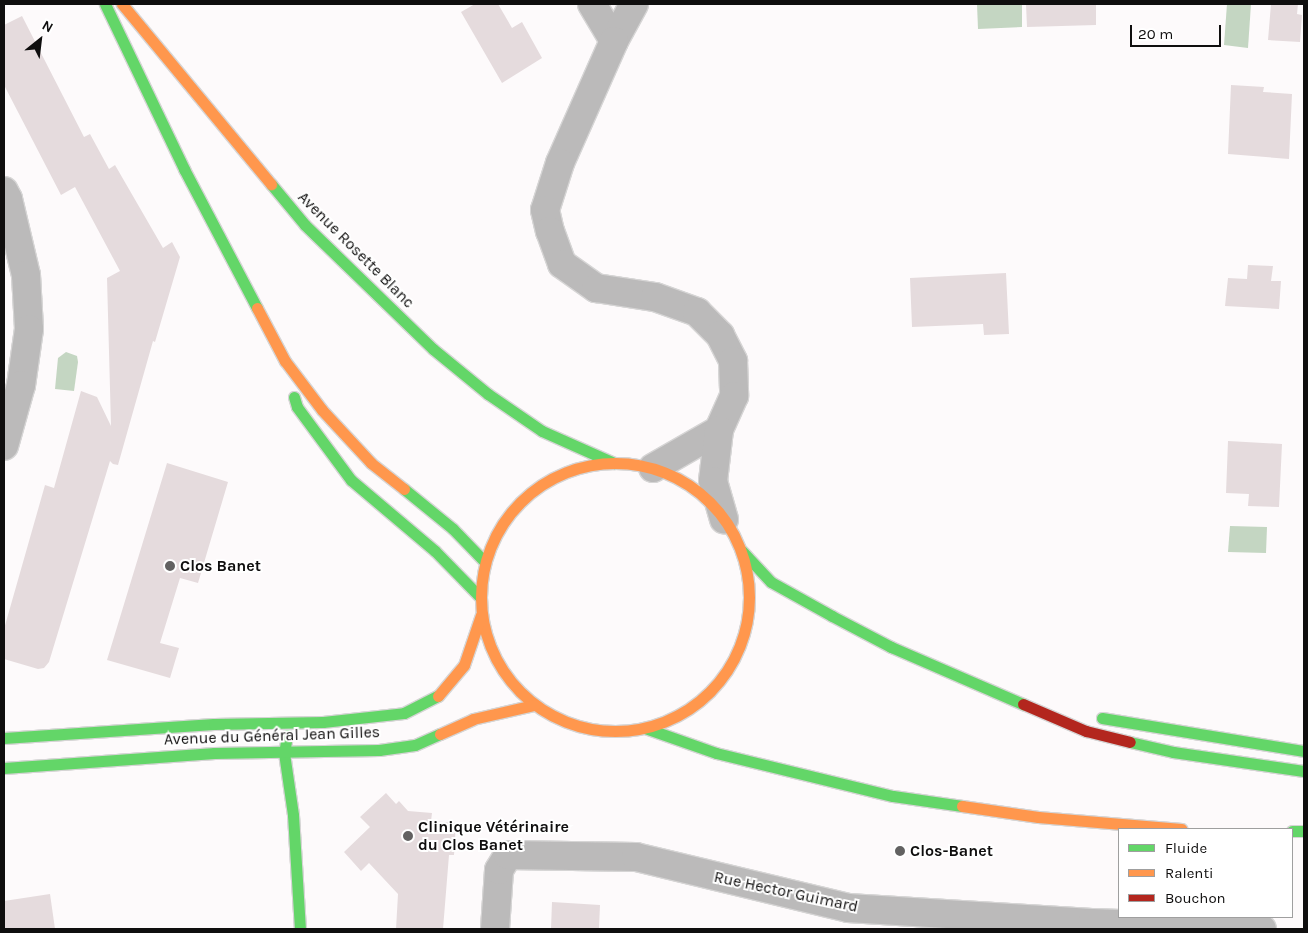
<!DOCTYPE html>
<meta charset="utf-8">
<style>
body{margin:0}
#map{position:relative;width:1308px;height:933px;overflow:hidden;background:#fdfafb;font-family:Karla,sans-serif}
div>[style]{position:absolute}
.water>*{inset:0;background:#c4d6c2}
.building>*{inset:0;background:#e5dbdd}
.roads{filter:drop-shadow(1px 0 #d6d5d5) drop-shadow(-1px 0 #d6d5d5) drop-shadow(0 1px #d6d5d5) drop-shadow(0 -1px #d6d5d5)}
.street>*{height:28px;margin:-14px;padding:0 14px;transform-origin:14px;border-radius:14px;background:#bbbaba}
.fast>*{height:11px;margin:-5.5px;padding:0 5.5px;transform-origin:5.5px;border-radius:5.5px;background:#63d668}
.slow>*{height:11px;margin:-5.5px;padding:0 5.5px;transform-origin:5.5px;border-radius:5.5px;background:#ff974d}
.slow>.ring{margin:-5.5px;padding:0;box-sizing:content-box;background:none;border:11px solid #ff974d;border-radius:50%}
.jam>*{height:11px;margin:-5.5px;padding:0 5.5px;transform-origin:5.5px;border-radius:5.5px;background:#b3261e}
.dots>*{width:14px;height:14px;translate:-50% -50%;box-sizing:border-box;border:2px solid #fff;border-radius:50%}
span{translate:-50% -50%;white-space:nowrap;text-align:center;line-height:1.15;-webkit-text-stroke:4px #fff;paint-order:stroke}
.street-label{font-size:16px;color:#0f0e0e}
.poi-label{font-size:16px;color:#0f0e0e;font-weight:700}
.left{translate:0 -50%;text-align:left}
.frame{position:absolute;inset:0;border:5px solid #0f0e0e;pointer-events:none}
.legend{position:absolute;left:1118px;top:828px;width:175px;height:90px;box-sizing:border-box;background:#fff;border:1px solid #9f9f9f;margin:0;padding:6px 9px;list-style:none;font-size:15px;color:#0f0e0e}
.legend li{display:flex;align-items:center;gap:10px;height:25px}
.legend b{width:25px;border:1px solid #9f9f9f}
.north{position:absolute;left:15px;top:15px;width:50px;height:50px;-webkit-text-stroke:4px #fff;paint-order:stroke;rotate:29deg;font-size:14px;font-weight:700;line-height:20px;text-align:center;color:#0f0e0e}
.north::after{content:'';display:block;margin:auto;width:18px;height:22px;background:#0f0e0e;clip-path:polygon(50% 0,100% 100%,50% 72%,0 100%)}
.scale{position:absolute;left:1130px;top:25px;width:91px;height:22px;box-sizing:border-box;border:2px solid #0f0e0e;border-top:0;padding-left:6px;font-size:15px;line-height:18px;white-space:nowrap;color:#0f0e0e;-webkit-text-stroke:4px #fff;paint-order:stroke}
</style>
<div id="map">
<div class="water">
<div style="clip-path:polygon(977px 4px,1022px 4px,1022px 27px,978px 29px)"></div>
<div style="clip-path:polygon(1227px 4px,1251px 4px,1248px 48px,1224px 45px)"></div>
<div style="clip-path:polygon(66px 352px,77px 356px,78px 362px,74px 391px,55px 389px,58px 358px)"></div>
<div style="clip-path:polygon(1230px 526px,1267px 527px,1266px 553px,1228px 552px)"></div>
</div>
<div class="building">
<div style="clip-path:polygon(475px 4px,498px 4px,512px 28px,522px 22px,542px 58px,502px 83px,461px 12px)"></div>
<div style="clip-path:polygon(1026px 4px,1096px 4px,1096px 25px,1027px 27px)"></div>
<div style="clip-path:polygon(1271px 4px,1298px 4px,1297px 14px,1302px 15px,1300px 42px,1268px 40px)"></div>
<div style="clip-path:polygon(22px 16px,84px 137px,90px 134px,109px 169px,115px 165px,163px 248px,172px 242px,180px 257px,155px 342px,153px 341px,118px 465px,113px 464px,110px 461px,49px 662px,44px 668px,38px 669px,4px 659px,4px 629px,45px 485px,54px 488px,81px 391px,97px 397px,111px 426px,107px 278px,120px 271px,75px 187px,61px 195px,4px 85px,4px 25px)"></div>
<div style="clip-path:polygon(1231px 85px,1264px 87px,1263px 92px,1292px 94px,1289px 159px,1228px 154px)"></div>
<div style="clip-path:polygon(1248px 265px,1273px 266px,1271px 281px,1281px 281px,1279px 309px,1225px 306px,1228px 278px,1247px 279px)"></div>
<div style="clip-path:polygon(1006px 273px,1009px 334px,984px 335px,983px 324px,912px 327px,910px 278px)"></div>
<div style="clip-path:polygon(1228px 441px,1282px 444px,1279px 507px,1248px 506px,1249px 494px,1226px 493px)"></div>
<div style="clip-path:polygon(167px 463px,228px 482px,198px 583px,180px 578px,160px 643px,179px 648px,170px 678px,107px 660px)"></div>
<div style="clip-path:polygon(386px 793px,396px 804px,399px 801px,408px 811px,432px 813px,431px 821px,456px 823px,454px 855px,449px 855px,443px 929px,396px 929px,398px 894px,369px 863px,361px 871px,344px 852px,370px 827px,360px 817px)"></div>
<div style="clip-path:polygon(50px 894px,55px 929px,4px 929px,4px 901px)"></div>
<div style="clip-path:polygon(552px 902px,600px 905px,599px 928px,551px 929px)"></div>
</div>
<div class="roads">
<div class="street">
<div style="left:592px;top:4px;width:43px;rotate:59.3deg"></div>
<div style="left:634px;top:4px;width:42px;rotate:118.4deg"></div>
<div style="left:614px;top:41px;width:133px;rotate:113.9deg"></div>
<div style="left:560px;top:163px;width:49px;rotate:107.7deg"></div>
<div style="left:545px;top:210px;width:22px;rotate:77deg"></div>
<div style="left:550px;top:231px;width:35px;rotate:70deg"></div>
<div style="left:562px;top:264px;width:42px;rotate:35.2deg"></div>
<div style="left:596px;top:288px;width:60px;rotate:8.7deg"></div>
<div style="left:655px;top:297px;width:45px;rotate:19.7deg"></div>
<div style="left:697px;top:312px;width:33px;rotate:45deg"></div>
<div style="left:720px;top:335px;width:29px;rotate:63deg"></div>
<div style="left:733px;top:361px;width:35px;rotate:88deg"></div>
<div style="left:734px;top:396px;width:37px;rotate:114deg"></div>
<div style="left:4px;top:191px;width:9px;rotate:63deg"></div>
<div style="left:8px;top:199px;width:78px;rotate:76.7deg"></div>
<div style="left:26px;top:275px;width:54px;rotate:86.8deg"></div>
<div style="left:29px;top:329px;width:57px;rotate:98.1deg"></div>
<div style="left:21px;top:385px;width:63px;rotate:105.6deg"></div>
<div style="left:653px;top:468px;width:76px;rotate:-29.9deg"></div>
<div style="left:719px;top:430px;width:51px;rotate:96.7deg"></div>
<div style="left:713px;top:481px;width:40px;rotate:74deg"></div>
<div style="left:495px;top:929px;width:59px;rotate:-86.1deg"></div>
<div style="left:499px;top:870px;width:17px;rotate:-59deg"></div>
<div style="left:508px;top:855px;width:128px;rotate:0.9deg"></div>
<div style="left:636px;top:857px;width:218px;rotate:13.5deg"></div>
<div style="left:848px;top:908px;width:244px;rotate:3.5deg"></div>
<div style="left:1092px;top:923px;width:170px;rotate:2deg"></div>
</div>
<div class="fast">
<div style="left:105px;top:4px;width:183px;rotate:64.4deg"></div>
<div style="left:184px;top:169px;width:157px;rotate:62.3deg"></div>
<div style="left:271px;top:184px;width:53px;rotate:50.3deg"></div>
<div style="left:305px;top:225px;width:178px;rotate:44.1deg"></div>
<div style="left:433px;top:349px;width:71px;rotate:39.3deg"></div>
<div style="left:488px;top:394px;width:65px;rotate:34.4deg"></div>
<div style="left:542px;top:431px;width:79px;rotate:24deg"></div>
<div style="left:294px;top:397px;width:10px;rotate:73deg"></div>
<div style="left:297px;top:407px;width:91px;rotate:53.5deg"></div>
<div style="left:351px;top:480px;width:110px;rotate:40.2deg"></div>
<div style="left:435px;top:551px;width:64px;rotate:45.6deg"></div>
<div style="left:404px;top:489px;width:63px;rotate:39.2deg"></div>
<div style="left:453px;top:529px;width:46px;rotate:45.9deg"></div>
<div style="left:742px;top:551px;width:42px;rotate:46.9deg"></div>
<div style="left:771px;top:582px;width:70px;rotate:29.1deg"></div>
<div style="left:832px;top:616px;width:67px;rotate:27.7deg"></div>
<div style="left:891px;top:647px;width:144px;rotate:23.4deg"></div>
<div style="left:1102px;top:718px;width:205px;rotate:9.3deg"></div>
<div style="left:645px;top:728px;width:75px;rotate:19.4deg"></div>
<div style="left:716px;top:753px;width:182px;rotate:13.7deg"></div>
<div style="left:893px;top:796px;width:70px;rotate:8.2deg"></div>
<div style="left:287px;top:735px;width:18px;rotate:99deg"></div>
<div style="left:284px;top:753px;width:63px;rotate:81.7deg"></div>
<div style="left:293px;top:815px;width:114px;rotate:86.5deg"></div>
<div style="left:4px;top:738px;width:210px;rotate:-3.8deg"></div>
<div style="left:214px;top:724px;width:109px;rotate:-1.1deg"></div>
<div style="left:323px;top:722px;width:81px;rotate:-6.3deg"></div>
<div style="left:404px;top:713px;width:38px;rotate:-27deg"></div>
<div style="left:1130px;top:742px;width:44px;rotate:13.1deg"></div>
<div style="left:1173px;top:752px;width:132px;rotate:8.3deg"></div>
<div style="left:4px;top:768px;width:211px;rotate:-4.1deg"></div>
<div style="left:214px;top:753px;width:165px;rotate:-1deg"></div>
<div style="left:379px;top:750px;width:36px;rotate:-8deg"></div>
<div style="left:415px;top:745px;width:27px;rotate:-24deg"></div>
<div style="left:1292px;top:831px;width:12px"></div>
</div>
<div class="slow">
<div style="left:122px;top:4px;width:234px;rotate:50.4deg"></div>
<div style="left:257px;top:308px;width:60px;rotate:62.2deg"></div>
<div style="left:285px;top:361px;width:61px;rotate:52.9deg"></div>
<div style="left:322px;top:410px;width:72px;rotate:47.2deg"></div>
<div style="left:371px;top:463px;width:42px;rotate:38.2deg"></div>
<div class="ring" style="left:481px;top:463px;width:257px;height:257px"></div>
<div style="left:438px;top:696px;width:40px;rotate:-50deg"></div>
<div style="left:464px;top:665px;width:53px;rotate:-71.2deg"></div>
<div style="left:440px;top:734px;width:36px;rotate:-24deg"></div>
<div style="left:473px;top:719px;width:63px;rotate:-12.9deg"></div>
<div style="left:962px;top:806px;width:77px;rotate:8.2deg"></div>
<div style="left:1038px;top:817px;width:144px;rotate:4.8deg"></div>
</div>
<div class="jam">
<div style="left:1023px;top:704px;width:69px;rotate:23.2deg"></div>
<div style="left:1086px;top:731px;width:45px;rotate:14deg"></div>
</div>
</div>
<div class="dots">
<div style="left:170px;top:566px;background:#626161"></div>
<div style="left:408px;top:836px;background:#626161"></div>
<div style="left:900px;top:851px;background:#626161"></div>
</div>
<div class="street-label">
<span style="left:356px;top:250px;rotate:45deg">Avenue Rosette Blanc</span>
<span style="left:272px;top:736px;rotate:-2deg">Avenue du Général Jean Gilles</span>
<span style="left:786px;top:892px;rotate:12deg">Rue Hector Guimard</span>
</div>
<div class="poi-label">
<span class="left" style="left:180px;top:566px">Clos Banet</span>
<span class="left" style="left:418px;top:836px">Clinique Vétérinaire<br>du Clos Banet</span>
<span class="left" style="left:910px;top:851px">Clos-Banet</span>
</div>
<div class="frame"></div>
<ul class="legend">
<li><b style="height:6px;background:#63d668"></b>Fluide</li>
<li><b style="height:6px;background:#ff974d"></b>Ralenti</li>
<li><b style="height:6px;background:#b3261e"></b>Bouchon</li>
</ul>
<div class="north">N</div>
<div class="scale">20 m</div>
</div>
